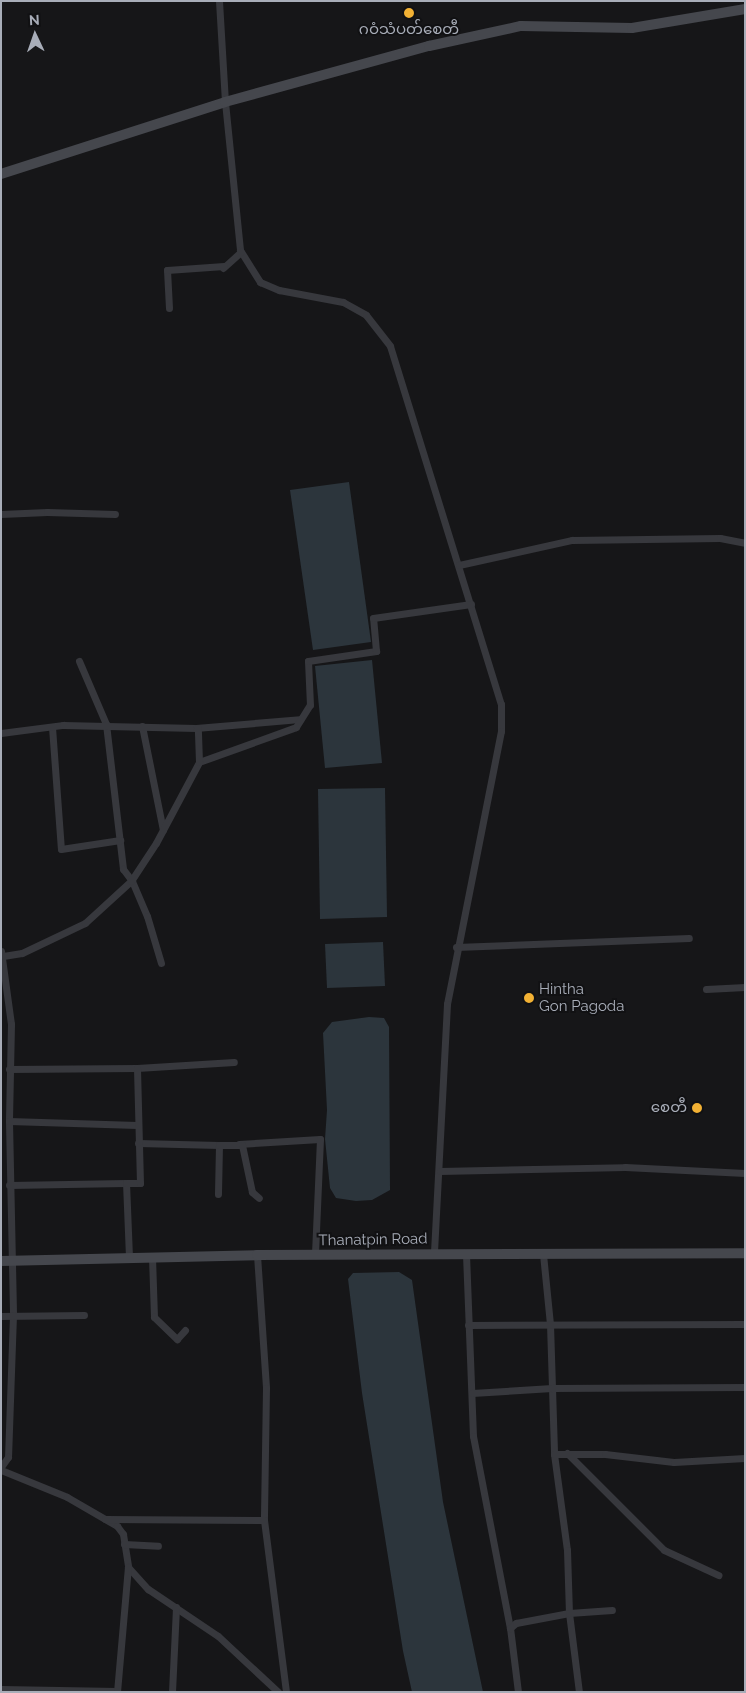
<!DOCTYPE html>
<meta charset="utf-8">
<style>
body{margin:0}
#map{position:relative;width:746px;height:1693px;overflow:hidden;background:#161618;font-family:Raleway,"Noto Sans Myanmar",sans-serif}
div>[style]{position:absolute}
.water>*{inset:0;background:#2c353c}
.street>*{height:7px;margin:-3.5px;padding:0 3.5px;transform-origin:3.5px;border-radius:3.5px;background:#37383d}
.secondary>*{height:10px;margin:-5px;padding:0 5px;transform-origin:5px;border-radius:5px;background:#45474d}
.dots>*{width:14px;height:14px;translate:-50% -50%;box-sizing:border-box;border:2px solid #111113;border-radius:50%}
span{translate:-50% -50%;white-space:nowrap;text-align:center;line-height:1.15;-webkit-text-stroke:4px #111113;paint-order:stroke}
.poi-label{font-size:15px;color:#a8adb8}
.left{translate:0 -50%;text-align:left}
.right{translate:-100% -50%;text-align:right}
.street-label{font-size:15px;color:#a8adb8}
.frame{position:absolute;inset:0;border:2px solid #a8adb8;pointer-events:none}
.north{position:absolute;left:10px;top:10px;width:50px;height:50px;-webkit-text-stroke:4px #111113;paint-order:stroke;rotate:357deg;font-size:14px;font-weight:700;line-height:20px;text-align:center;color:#a8adb8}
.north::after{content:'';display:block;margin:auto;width:18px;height:22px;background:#a8adb8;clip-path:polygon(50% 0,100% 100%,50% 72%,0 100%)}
</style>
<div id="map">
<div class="water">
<div style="clip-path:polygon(349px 482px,371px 642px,313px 650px,290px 490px)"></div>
<div style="clip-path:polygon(372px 660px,382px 763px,325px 768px,315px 666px)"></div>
<div style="clip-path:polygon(385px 788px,387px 917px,320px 919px,318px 789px)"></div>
<div style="clip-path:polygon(383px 942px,385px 986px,327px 988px,325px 944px)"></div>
<div style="clip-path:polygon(369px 1017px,384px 1018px,389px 1027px,390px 1190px,372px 1200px,356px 1201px,336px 1198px,330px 1188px,325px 1139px,327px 1110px,323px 1033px,332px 1022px)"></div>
<div style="clip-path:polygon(399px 1272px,412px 1280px,443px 1502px,483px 1692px,412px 1692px,403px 1651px,362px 1393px,348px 1279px,353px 1273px)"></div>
</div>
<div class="street">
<div style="left:219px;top:1px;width:101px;rotate:86.6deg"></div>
<div style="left:225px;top:102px;width:149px;rotate:84.2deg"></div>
<div style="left:240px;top:250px;width:38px;rotate:58deg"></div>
<div style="left:260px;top:282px;width:21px;rotate:23deg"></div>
<div style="left:279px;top:290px;width:65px;rotate:10.6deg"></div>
<div style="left:343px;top:302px;width:26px;rotate:29deg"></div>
<div style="left:366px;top:315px;width:39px;rotate:52deg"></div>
<div style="left:390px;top:346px;width:375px;rotate:72.8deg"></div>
<div style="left:501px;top:704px;width:27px;rotate:90deg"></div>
<div style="left:501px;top:731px;width:278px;rotate:101.2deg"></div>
<div style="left:447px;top:1004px;width:250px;rotate:93deg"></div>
<div style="left:223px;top:268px;width:24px;rotate:-42deg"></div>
<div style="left:169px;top:308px;width:38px;rotate:-93deg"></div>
<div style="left:167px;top:270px;width:57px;rotate:-4deg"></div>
<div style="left:1px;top:514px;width:46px;rotate:-2.5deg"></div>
<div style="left:47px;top:512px;width:68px;rotate:1.7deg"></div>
<div style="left:459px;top:565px;width:116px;rotate:-12.5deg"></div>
<div style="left:572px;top:540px;width:148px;rotate:-0.8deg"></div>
<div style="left:720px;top:538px;width:25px;rotate:11deg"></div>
<div style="left:79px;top:661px;width:69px;rotate:66.8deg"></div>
<div style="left:106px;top:724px;width:146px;rotate:83.3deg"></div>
<div style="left:123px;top:869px;width:15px;rotate:53deg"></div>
<div style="left:132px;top:881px;width:38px;rotate:67deg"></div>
<div style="left:147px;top:916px;width:49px;rotate:73.4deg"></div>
<div style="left:142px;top:726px;width:106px;rotate:78.6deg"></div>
<div style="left:52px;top:727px;width:122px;rotate:85.8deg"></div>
<div style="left:61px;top:849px;width:60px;rotate:-8.7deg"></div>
<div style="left:1px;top:733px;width:63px;rotate:-7.4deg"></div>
<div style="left:63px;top:725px;width:133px;rotate:1.3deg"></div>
<div style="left:196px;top:728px;width:104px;rotate:-4.9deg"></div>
<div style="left:199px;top:762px;width:103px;rotate:-19.8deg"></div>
<div style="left:296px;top:727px;width:26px;rotate:-58deg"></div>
<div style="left:310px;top:705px;width:44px;rotate:-92.6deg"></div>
<div style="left:308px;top:661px;width:69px;rotate:-8.4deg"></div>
<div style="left:376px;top:651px;width:33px;rotate:-95deg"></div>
<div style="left:373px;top:618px;width:99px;rotate:-8.1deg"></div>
<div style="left:456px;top:947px;width:233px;rotate:-2.2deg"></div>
<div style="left:1px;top:951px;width:74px;rotate:82.2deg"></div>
<div style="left:11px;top:1024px;width:97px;rotate:91.2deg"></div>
<div style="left:9px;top:1121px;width:194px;rotate:88.8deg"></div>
<div style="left:13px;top:1315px;width:142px;rotate:92deg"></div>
<div style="left:8px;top:1457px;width:12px;rotate:125deg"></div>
<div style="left:3px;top:956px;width:19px;rotate:-9deg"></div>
<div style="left:22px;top:953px;width:70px;rotate:-25.5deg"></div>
<div style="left:85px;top:923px;width:62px;rotate:-42.4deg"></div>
<div style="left:131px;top:881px;width:45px;rotate:-56.7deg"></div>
<div style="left:156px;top:843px;width:92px;rotate:-62deg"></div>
<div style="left:199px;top:762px;width:34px;rotate:-92deg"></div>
<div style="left:706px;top:989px;width:39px;rotate:-3deg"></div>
<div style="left:9px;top:1069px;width:128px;rotate:-0.4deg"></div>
<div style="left:137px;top:1068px;width:97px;rotate:-3.5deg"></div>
<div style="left:9px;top:1121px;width:128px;rotate:1.8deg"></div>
<div style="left:138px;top:1143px;width:81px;rotate:1.4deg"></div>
<div style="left:219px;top:1145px;width:49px;rotate:91.2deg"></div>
<div style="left:239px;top:1144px;width:81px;rotate:-3.5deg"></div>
<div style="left:320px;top:1139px;width:116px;rotate:92.5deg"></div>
<div style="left:219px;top:1145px;width:23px"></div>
<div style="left:242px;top:1145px;width:48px;rotate:78deg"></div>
<div style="left:252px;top:1192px;width:9px;rotate:41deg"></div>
<div style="left:440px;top:1171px;width:185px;rotate:-1.2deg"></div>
<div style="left:625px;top:1167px;width:120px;rotate:2.9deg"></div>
<div style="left:9px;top:1185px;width:117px;rotate:-1deg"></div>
<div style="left:466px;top:1254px;width:182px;rotate:87.8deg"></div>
<div style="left:473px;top:1436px;width:196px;rotate:79.1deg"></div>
<div style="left:543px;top:1254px;width:70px;rotate:84.3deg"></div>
<div style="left:550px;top:1324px;width:130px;rotate:88.2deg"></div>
<div style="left:554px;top:1454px;width:97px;rotate:82.3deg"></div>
<div style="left:567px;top:1550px;width:63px;rotate:88.2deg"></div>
<div style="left:569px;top:1613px;width:80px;rotate:82.8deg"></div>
<div style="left:257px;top:1255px;width:133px;rotate:86.1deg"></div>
<div style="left:266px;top:1388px;width:132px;rotate:90.9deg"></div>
<div style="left:264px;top:1520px;width:173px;rotate:82.7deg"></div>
<div style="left:129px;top:1257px;width:74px;rotate:-92.3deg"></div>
<div style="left:126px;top:1183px;width:14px"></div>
<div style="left:140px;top:1183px;width:115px;rotate:-91.5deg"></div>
<div style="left:152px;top:1257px;width:60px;rotate:88.1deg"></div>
<div style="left:154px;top:1317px;width:32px;rotate:44deg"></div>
<div style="left:177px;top:1339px;width:12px;rotate:-48deg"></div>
<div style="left:1px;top:1316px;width:83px;rotate:-0.7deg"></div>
<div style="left:468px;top:1325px;width:277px;rotate:-0.2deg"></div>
<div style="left:472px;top:1393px;width:80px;rotate:-3.6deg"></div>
<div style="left:552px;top:1388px;width:193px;rotate:-0.3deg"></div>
<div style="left:567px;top:1453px;width:137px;rotate:45deg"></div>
<div style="left:664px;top:1550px;width:60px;rotate:24.8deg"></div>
<div style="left:554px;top:1454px;width:51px"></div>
<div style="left:605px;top:1454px;width:69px;rotate:6.6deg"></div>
<div style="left:674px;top:1462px;width:71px;rotate:-3.2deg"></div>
<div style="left:1px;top:1470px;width:71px;rotate:22.2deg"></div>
<div style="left:67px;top:1497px;width:58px;rotate:30.1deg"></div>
<div style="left:117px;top:1526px;width:10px;rotate:53deg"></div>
<div style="left:123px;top:1534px;width:33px;rotate:81deg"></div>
<div style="left:128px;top:1567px;width:30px;rotate:48deg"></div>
<div style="left:148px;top:1589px;width:84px;rotate:33.9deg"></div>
<div style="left:218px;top:1636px;width:82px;rotate:43deg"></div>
<div style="left:105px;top:1519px;width:159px;rotate:0.4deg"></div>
<div style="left:124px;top:1544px;width:34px;rotate:3deg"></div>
<div style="left:1px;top:1689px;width:116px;rotate:1deg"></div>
<div style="left:117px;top:1692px;width:125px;rotate:-85deg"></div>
<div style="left:172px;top:1692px;width:85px;rotate:-87.3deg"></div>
<div style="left:518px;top:1692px;width:64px;rotate:-97.1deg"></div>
<div style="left:510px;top:1628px;width:8px;rotate:-40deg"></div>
<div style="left:516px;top:1623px;width:54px;rotate:-10.7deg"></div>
<div style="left:569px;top:1613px;width:43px;rotate:-4deg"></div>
</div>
<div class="secondary">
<div style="left:1px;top:174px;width:235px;rotate:-17.8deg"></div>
<div style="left:225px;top:102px;width:212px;rotate:-15.4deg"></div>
<div style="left:429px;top:46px;width:94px;rotate:-12.3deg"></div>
<div style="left:521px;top:26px;width:111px;rotate:1deg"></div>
<div style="left:632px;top:28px;width:115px;rotate:-9.5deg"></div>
<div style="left:1px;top:1261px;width:256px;rotate:-1.3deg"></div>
<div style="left:257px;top:1255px;width:488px;rotate:-0.2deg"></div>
</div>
<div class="dots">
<div style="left:409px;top:13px;background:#f2b134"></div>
<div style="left:529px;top:998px;background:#f2b134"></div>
<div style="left:697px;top:1108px;background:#f2b134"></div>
</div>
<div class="poi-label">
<span style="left:409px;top:30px">ဂဝံသံပတ်စေတီ</span>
<span class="left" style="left:539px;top:998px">Hintha<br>Gon Pagoda</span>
<span class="right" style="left:687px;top:1108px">စေတီ</span>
</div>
<div class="street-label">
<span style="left:373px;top:1240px;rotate:-1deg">Thanatpin Road</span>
</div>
<div class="frame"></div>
<div class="north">N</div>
</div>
